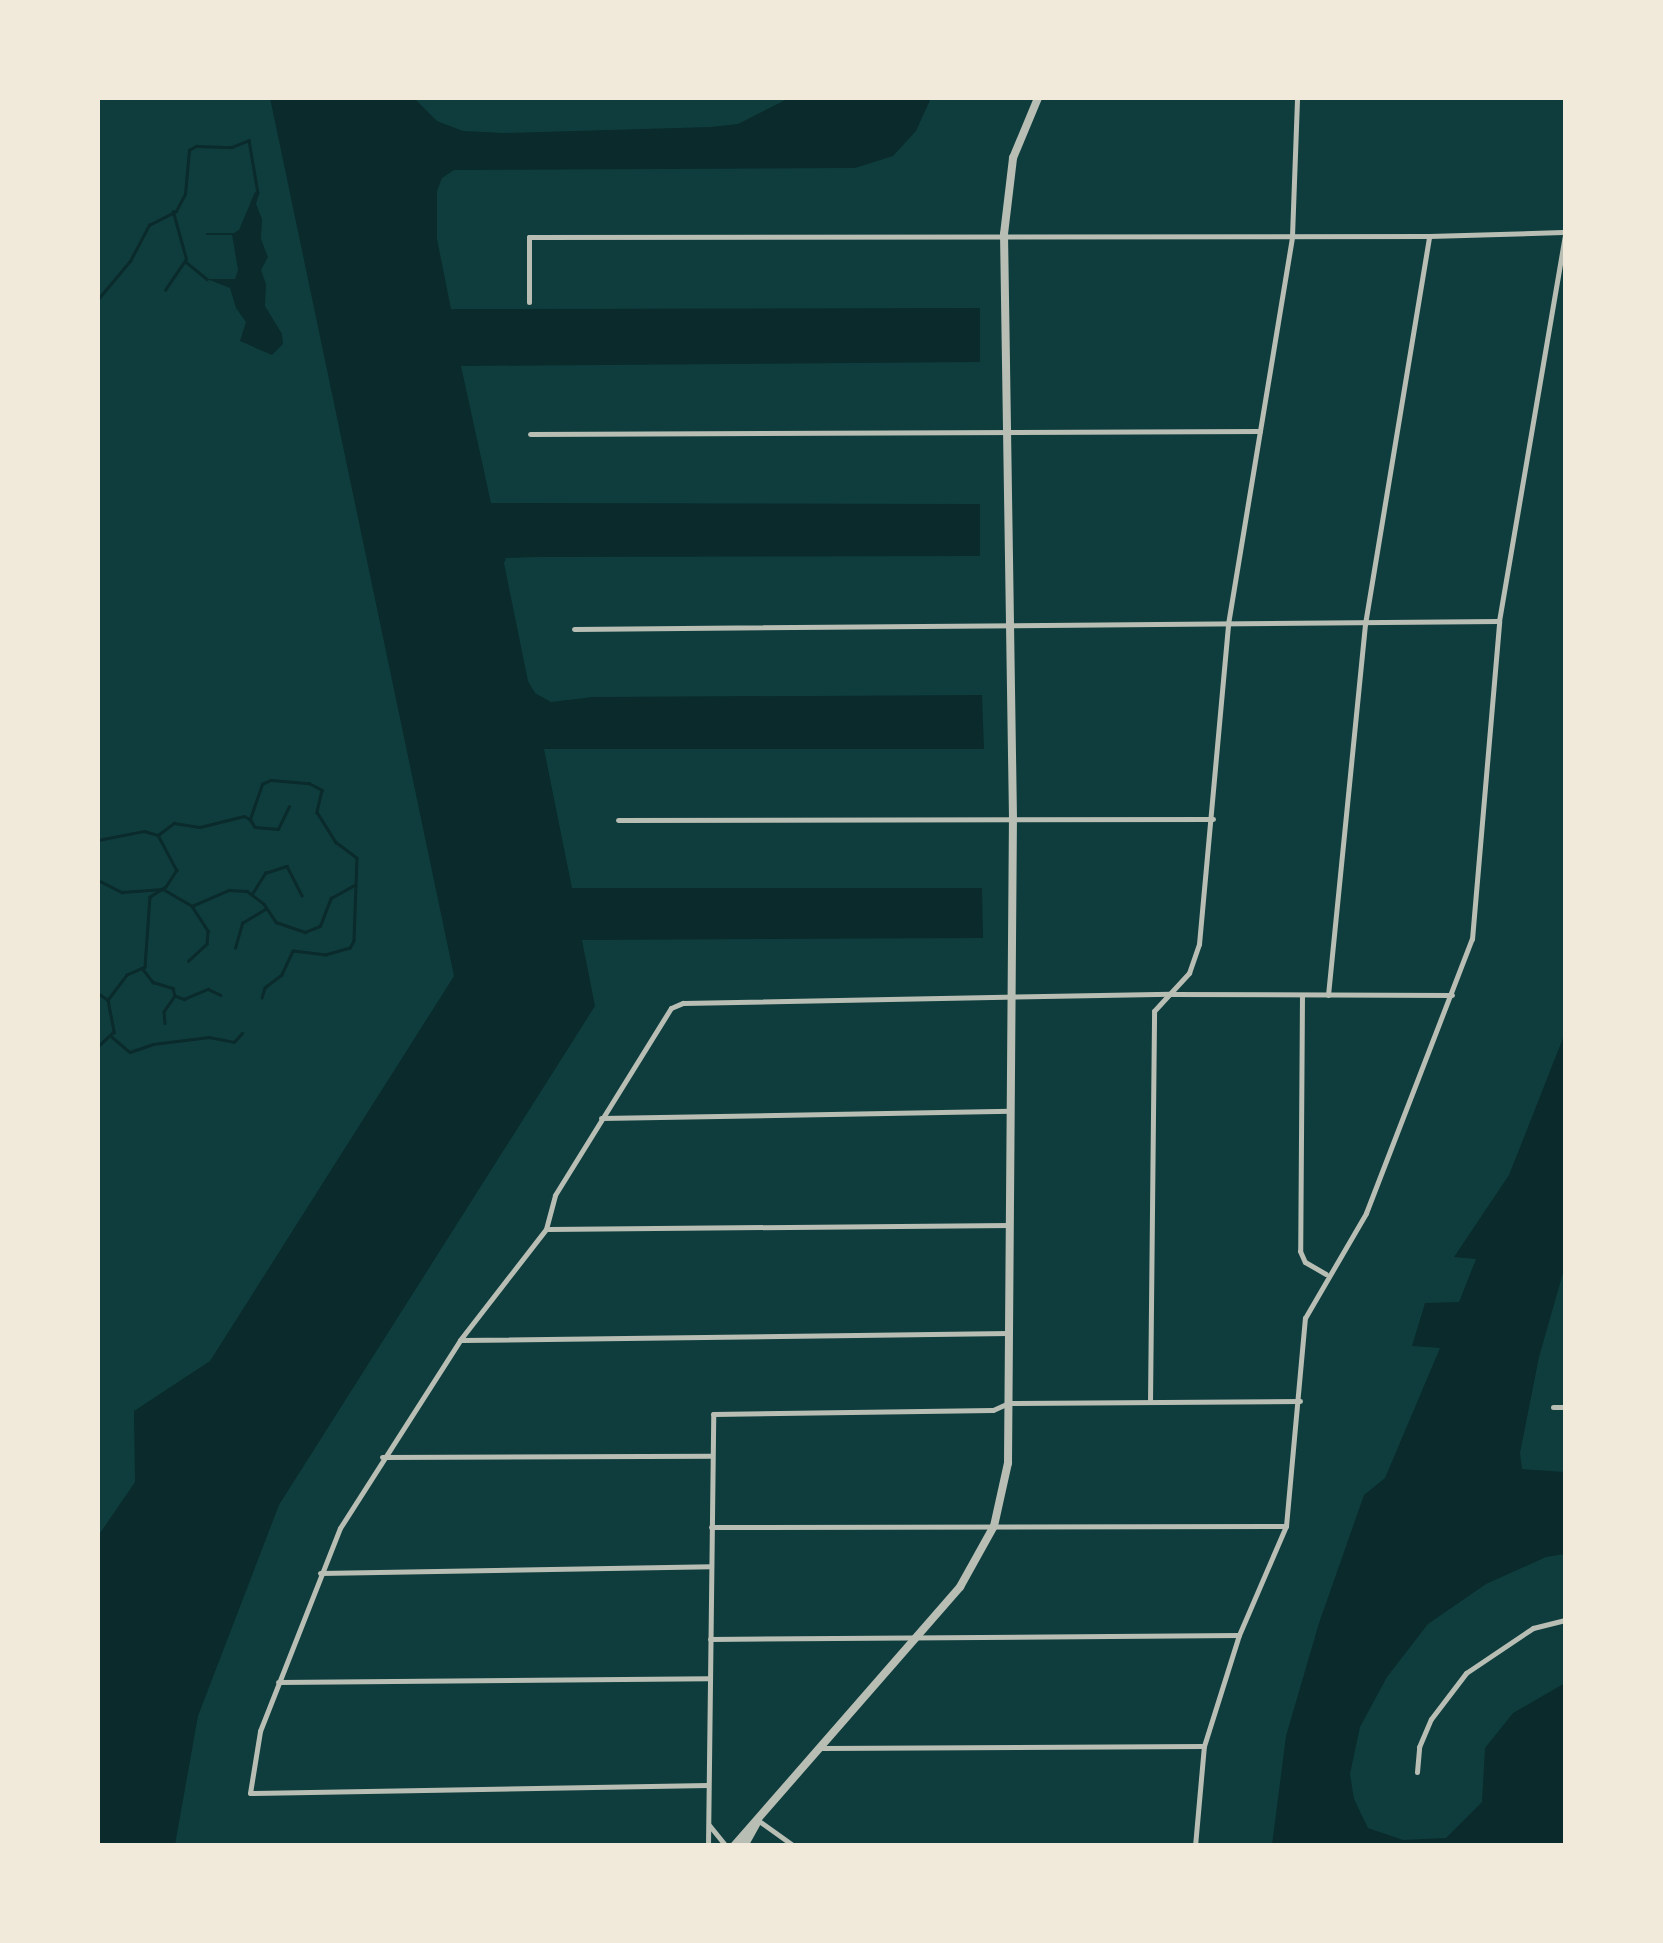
<!DOCTYPE html>
<style>
body{margin:0}
#map{position:relative;width:1663px;height:1943px;overflow:hidden;background:#0f3d3e;font-family:Karla,sans-serif}
div>[style]{position:absolute}
.water>*{inset:0;background:#0a2a2b}
.stream>*{height:2.5px;margin:-1.25px;padding:0 1.25px;transform-origin:1.25px;border-radius:1.25px;background:#0a2a2b}
.minor>*{height:5px;margin:-2.5px;padding:0 2.5px;transform-origin:2.5px;border-radius:2.5px;background:#b8beb3}
.tertiary>*{height:8px;margin:-4px;padding:0 4px;transform-origin:4px;border-radius:4px;background:#b8beb3}
span{translate:-50% -50%;white-space:nowrap;text-align:center;line-height:1.15;-webkit-text-stroke:10px #f1e9da;paint-order:stroke}
.frame{position:absolute;inset:0;border:100px solid #f1e9da;pointer-events:none}
</style>
<div id="map">
<div class="water">
<div style="clip-path:polygon(270px 98px,414px 98px,437px 121px,463px 131px,504px 133px,711px 127px,738px 124px,789px 98px,931px 98px,916px 131px,893px 156px,855px 168px,454px 170px,442px 178px,437px 191px,437px 239px,451px 309px,980px 308px,980px 362px,461px 366px,491px 503px,980px 504px,980px 556px,538px 557px,506px 558px,504px 563px,528px 681px,535px 693px,551px 702px,593px 697px,982px 695px,984px 749px,544px 749px,572px 888px,982px 888px,983px 938px,582px 940px,595px 1006px,279px 1505px,198px 1716px,175px 1845px,98px 1845px,98px 1536px,135px 1482px,134px 1411px,210px 1361px,454px 976px)"></div>
<div style="clip-path:polygon(255px 192px,259px 194px,256px 204px,262px 219px,261px 239px,268px 257px,261px 270px,266px 284px,265px 306px,282px 334px,283px 344px,272px 355px,240px 341px,246px 322px,236px 308px,230px 288px,207px 279px,235px 279px,238px 270px,232px 234px,239px 230px)"></div>
<div style="clip-path:polygon(1565px 1033px,1565px 1266px,1539px 1357px,1520px 1453px,1522px 1469px,1565px 1472px,1565px 1554px,1546px 1557px,1486px 1584px,1428px 1624px,1387px 1677px,1360px 1727px,1350px 1774px,1354px 1799px,1368px 1828px,1403px 1840px,1446px 1838px,1482px 1802px,1485px 1748px,1513px 1713px,1565px 1683px,1565px 1845px,1272px 1845px,1286px 1736px,1319px 1623px,1364px 1495px,1385px 1478px,1440px 1348px,1412px 1346px,1425px 1303px,1459px 1302px,1476px 1259px,1454px 1257px,1509px 1175px)"></div>
</div>
<div class="stream">
<div style="left:207px;top:234px;width:25px"></div>
<div style="left:186px;top:262px;width:27px;rotate:39deg"></div>
<div style="left:165px;top:290px;width:37px;rotate:-56deg"></div>
<div style="left:186px;top:259px;width:49px;rotate:-105.5deg"></div>
<div style="left:98px;top:299px;width:50px;rotate:-49.9deg"></div>
<div style="left:130px;top:261px;width:41px;rotate:-62.2deg"></div>
<div style="left:149px;top:225px;width:30px;rotate:-27deg"></div>
<div style="left:176px;top:211px;width:19px;rotate:-62deg"></div>
<div style="left:185px;top:194px;width:44px;rotate:-84.8deg"></div>
<div style="left:189px;top:150px;width:8px;rotate:-30deg"></div>
<div style="left:196px;top:146px;width:36px;rotate:2deg"></div>
<div style="left:232px;top:147px;width:18px;rotate:-22deg"></div>
<div style="left:249px;top:140px;width:54px;rotate:80.4deg"></div>
<div style="left:250px;top:819px;width:9px;rotate:58deg"></div>
<div style="left:255px;top:827px;width:23px;rotate:5deg"></div>
<div style="left:278px;top:829px;width:25px;rotate:-64deg"></div>
<div style="left:158px;top:835px;width:20px;rotate:-37deg"></div>
<div style="left:174px;top:823px;width:26px;rotate:9deg"></div>
<div style="left:200px;top:827px;width:45px;rotate:-14deg"></div>
<div style="left:244px;top:816px;width:7px;rotate:27deg"></div>
<div style="left:250px;top:819px;width:37px;rotate:-71deg"></div>
<div style="left:262px;top:784px;width:10px;rotate:-24deg"></div>
<div style="left:271px;top:780px;width:38px;rotate:5deg"></div>
<div style="left:309px;top:783px;width:15px;rotate:28deg"></div>
<div style="left:322px;top:790px;width:23px;rotate:103deg"></div>
<div style="left:317px;top:812px;width:36px;rotate:58deg"></div>
<div style="left:336px;top:842px;width:26px;rotate:37deg"></div>
<div style="left:357px;top:858px;width:83px;rotate:92.1deg"></div>
<div style="left:354px;top:941px;width:8px;rotate:120deg"></div>
<div style="left:350px;top:948px;width:25px;rotate:164deg"></div>
<div style="left:326px;top:955px;width:33px;rotate:-173deg"></div>
<div style="left:293px;top:951px;width:26px;rotate:115deg"></div>
<div style="left:282px;top:975px;width:21px;rotate:143deg"></div>
<div style="left:265px;top:988px;width:10px;rotate:107deg"></div>
<div style="left:98px;top:840px;width:47px;rotate:-11.1deg"></div>
<div style="left:144px;top:831px;width:15px;rotate:16deg"></div>
<div style="left:158px;top:835px;width:40px;rotate:62deg"></div>
<div style="left:177px;top:870px;width:20px;rotate:123deg"></div>
<div style="left:166px;top:887px;width:19px;rotate:148deg"></div>
<div style="left:150px;top:897px;width:70px;rotate:94.1deg"></div>
<div style="left:145px;top:967px;width:20px;rotate:156deg"></div>
<div style="left:127px;top:975px;width:31px;rotate:127deg"></div>
<div style="left:108px;top:1000px;width:33px;rotate:79deg"></div>
<div style="left:114px;top:1032px;width:22px;rotate:137deg"></div>
<div style="left:98px;top:880px;width:27px;rotate:27deg"></div>
<div style="left:122px;top:892px;width:41px;rotate:-4.2deg"></div>
<div style="left:163px;top:889px;width:34px;rotate:30deg"></div>
<div style="left:192px;top:906px;width:30px;rotate:57deg"></div>
<div style="left:208px;top:931px;width:13px;rotate:94deg"></div>
<div style="left:207px;top:944px;width:25px;rotate:137deg"></div>
<div style="left:252px;top:894px;width:25px;rotate:-58deg"></div>
<div style="left:265px;top:873px;width:23px;rotate:-18deg"></div>
<div style="left:287px;top:866px;width:33px;rotate:63deg"></div>
<div style="left:192px;top:906px;width:40px;rotate:-23.4deg"></div>
<div style="left:229px;top:890px;width:18px;rotate:3deg"></div>
<div style="left:247px;top:891px;width:21px;rotate:37deg"></div>
<div style="left:264px;top:904px;width:22px;rotate:56deg"></div>
<div style="left:276px;top:922px;width:31px;rotate:19deg"></div>
<div style="left:305px;top:932px;width:16px;rotate:-22deg"></div>
<div style="left:320px;top:926px;width:30px;rotate:-69deg"></div>
<div style="left:331px;top:898px;width:26px;rotate:-29deg"></div>
<div style="left:235px;top:948px;width:26px;rotate:-74deg"></div>
<div style="left:242px;top:923px;width:27px;rotate:-31deg"></div>
<div style="left:142px;top:968px;width:18px;rotate:52deg"></div>
<div style="left:153px;top:982px;width:21px;rotate:17deg"></div>
<div style="left:173px;top:988px;width:8px;rotate:76deg"></div>
<div style="left:175px;top:996px;width:19px;rotate:125deg"></div>
<div style="left:164px;top:1012px;width:11px;rotate:85deg"></div>
<div style="left:98px;top:993px;width:12px;rotate:35deg"></div>
<div style="left:176px;top:996px;width:9px;rotate:21deg"></div>
<div style="left:184px;top:999px;width:26px;rotate:-23deg"></div>
<div style="left:208px;top:989px;width:14px;rotate:25deg"></div>
<div style="left:112px;top:1037px;width:23px;rotate:40deg"></div>
<div style="left:130px;top:1052px;width:24px;rotate:-19deg"></div>
<div style="left:153px;top:1044px;width:56px;rotate:-7.1deg"></div>
<div style="left:209px;top:1037px;width:25px;rotate:11deg"></div>
<div style="left:234px;top:1042px;width:12px;rotate:-48deg"></div>
</div>
<div class="minor">
<div style="left:529px;top:302px;width:65px;rotate:-90deg"></div>
<div style="left:529px;top:237px;width:900px;rotate:-0.06deg"></div>
<div style="left:1429px;top:236px;width:134px;rotate:-1.7deg"></div>
<div style="left:530px;top:434px;width:730px;rotate:-0.24deg"></div>
<div style="left:574px;top:629px;width:925px;rotate:-0.5deg"></div>
<div style="left:618px;top:820px;width:595px;rotate:-0.1deg"></div>
<div style="left:1302px;top:995px;width:256px;rotate:90.4deg"></div>
<div style="left:1300px;top:1251px;width:12px;rotate:66deg"></div>
<div style="left:1305px;top:1262px;width:24px;rotate:30deg"></div>
<div style="left:1328px;top:995px;width:373px;rotate:-84.3deg"></div>
<div style="left:1365px;top:624px;width:393px;rotate:-80.6deg"></div>
<div style="left:601px;top:1118px;width:410px;rotate:-1deg"></div>
<div style="left:548px;top:1229px;width:462px;rotate:-0.5deg"></div>
<div style="left:462px;top:1340px;width:547px;rotate:-0.73deg"></div>
<div style="left:1150px;top:1402px;width:391px;rotate:-89.4deg"></div>
<div style="left:1154px;top:1011px;width:52px;rotate:-47.4deg"></div>
<div style="left:1189px;top:973px;width:31px;rotate:-71deg"></div>
<div style="left:1199px;top:944px;width:321px;rotate:-84.8deg"></div>
<div style="left:1228px;top:624px;width:393px;rotate:-80.6deg"></div>
<div style="left:1292px;top:236px;width:138px;rotate:-87.9deg"></div>
<div style="left:1553px;top:1407px;width:13px"></div>
<div style="left:382px;top:1457px;width:330px;rotate:-0.2deg"></div>
<div style="left:711px;top:1527px;width:575px;rotate:-0.1deg"></div>
<div style="left:320px;top:1573px;width:391px;rotate:-1deg"></div>
<div style="left:710px;top:1639px;width:529px;rotate:-0.43deg"></div>
<div style="left:278px;top:1682px;width:431px;rotate:-0.5deg"></div>
<div style="left:822px;top:1748px;width:382px;rotate:-0.3deg"></div>
<div style="left:1417px;top:1772px;width:25px;rotate:-85deg"></div>
<div style="left:1419px;top:1747px;width:30px;rotate:-67deg"></div>
<div style="left:1431px;top:1719px;width:58px;rotate:-52.7deg"></div>
<div style="left:1466px;top:1673px;width:81px;rotate:-33.9deg"></div>
<div style="left:1533px;top:1628px;width:34px;rotate:-14deg"></div>
<div style="left:708px;top:1785px;width:458px;rotate:179deg"></div>
<div style="left:250px;top:1793px;width:63px;rotate:-80.8deg"></div>
<div style="left:260px;top:1731px;width:218px;rotate:-68.5deg"></div>
<div style="left:340px;top:1528px;width:223px;rotate:-57.4deg"></div>
<div style="left:460px;top:1340px;width:140px;rotate:-52.2deg"></div>
<div style="left:546px;top:1229px;width:35px;rotate:-75deg"></div>
<div style="left:555px;top:1195px;width:220px;rotate:-58.2deg"></div>
<div style="left:671px;top:1008px;width:13px;rotate:-23deg"></div>
<div style="left:683px;top:1003px;width:488px;rotate:-1.1deg"></div>
<div style="left:1171px;top:994px;width:281px;rotate:0.2deg"></div>
<div style="left:759px;top:1821px;width:43px;rotate:35.5deg"></div>
<div style="left:709px;top:1825px;width:27px;rotate:51deg"></div>
<div style="left:708px;top:1846px;width:432px;rotate:-89.3deg"></div>
<div style="left:713px;top:1414px;width:280px;rotate:-0.8deg"></div>
<div style="left:993px;top:1410px;width:17px;rotate:-24deg"></div>
<div style="left:1009px;top:1403px;width:291px;rotate:-0.4deg"></div>
<div style="left:1195px;top:1846px;width:100px;rotate:-84.9deg"></div>
<div style="left:1204px;top:1746px;width:116px;rotate:-72.5deg"></div>
<div style="left:1239px;top:1635px;width:119px;rotate:-66.7deg"></div>
<div style="left:1286px;top:1526px;width:209px;rotate:-84.8deg"></div>
<div style="left:1305px;top:1318px;width:121px;rotate:-59.8deg"></div>
<div style="left:1366px;top:1213px;width:294px;rotate:-68.9deg"></div>
<div style="left:1472px;top:939px;width:319px;rotate:-85.1deg"></div>
<div style="left:1499px;top:621px;width:400px;rotate:-80.3deg"></div>
</div>
<div class="tertiary">
<div style="left:734px;top:1846px;width:344px;rotate:-48.9deg"></div>
<div style="left:960px;top:1587px;width:70px;rotate:-60.9deg"></div>
<div style="left:994px;top:1526px;width:65px;rotate:-77.5deg"></div>
<div style="left:1008px;top:1463px;width:644px;rotate:-89.56deg"></div>
<div style="left:1013px;top:819px;width:585px;rotate:-90.88deg"></div>
<div style="left:1004px;top:234px;width:77px;rotate:-83.2deg"></div>
<div style="left:1013px;top:158px;width:65px;rotate:-67.4deg"></div>
<div style="left:744px;top:1846px;width:26px;rotate:-61deg"></div>
</div>
<div class="frame"></div>
</div>
